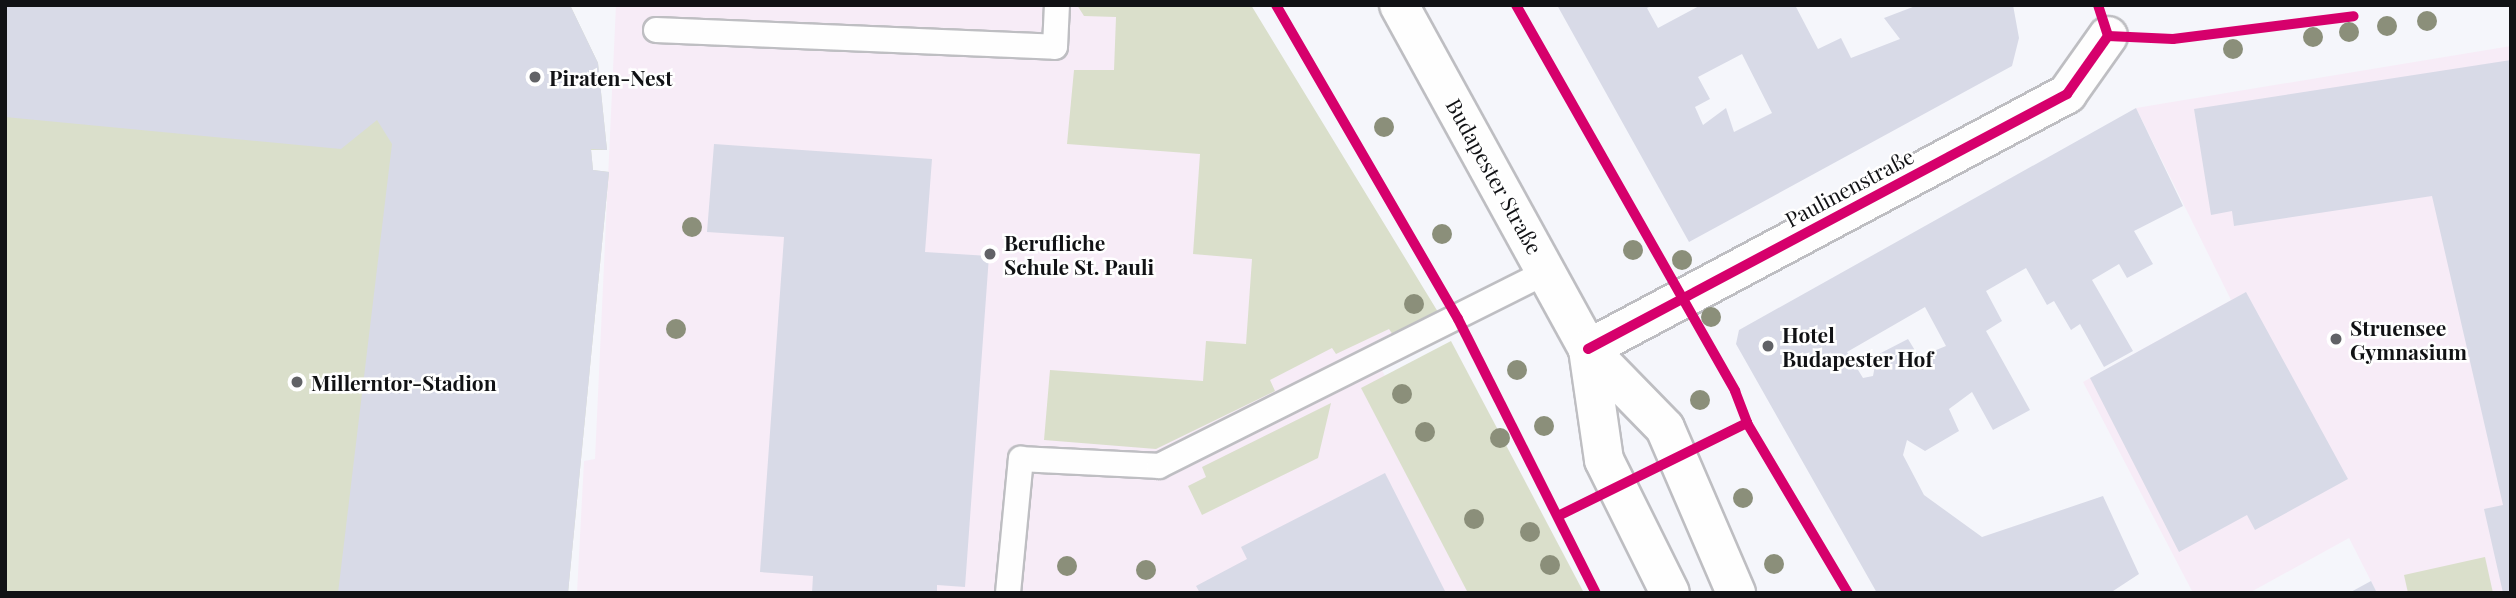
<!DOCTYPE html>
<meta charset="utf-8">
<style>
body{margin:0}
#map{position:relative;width:2516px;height:598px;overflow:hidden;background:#f5f6fb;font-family:"Playfair Display",serif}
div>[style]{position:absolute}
.education>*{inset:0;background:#f7ecf7}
.green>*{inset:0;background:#dadfcb}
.building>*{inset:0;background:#d8dae7}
.roads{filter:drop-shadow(2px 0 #bebec2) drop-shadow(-2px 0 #bebec2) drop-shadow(0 2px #bebec2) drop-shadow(0 -2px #bebec2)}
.lane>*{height:24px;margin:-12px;padding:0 12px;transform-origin:12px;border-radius:12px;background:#fefefe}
.street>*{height:38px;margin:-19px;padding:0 19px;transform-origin:19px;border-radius:19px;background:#fefefe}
.primary>*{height:38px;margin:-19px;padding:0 19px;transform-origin:19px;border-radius:19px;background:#fefefe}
.cycleway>*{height:10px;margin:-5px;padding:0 5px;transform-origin:5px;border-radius:5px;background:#d6006c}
.trees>*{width:20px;height:20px;margin:-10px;border-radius:50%;background:#8b8f7a}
.dots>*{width:19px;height:19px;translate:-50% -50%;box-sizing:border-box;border:4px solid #fff;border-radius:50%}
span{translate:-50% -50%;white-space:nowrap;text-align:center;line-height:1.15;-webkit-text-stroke:5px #fff;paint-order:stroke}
.poi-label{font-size:21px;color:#111215;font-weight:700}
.left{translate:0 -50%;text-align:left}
.street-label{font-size:21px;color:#111215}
.frame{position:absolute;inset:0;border:7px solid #111215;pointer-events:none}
</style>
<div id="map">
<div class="education">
<div style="clip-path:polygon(616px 5px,1225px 5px,1423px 333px,1370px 347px,1497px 593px,577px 593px,584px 461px,595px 459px)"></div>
<div style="clip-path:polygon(2511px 46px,2511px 593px,2377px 593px,2349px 538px,2249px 593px,2193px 593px,2083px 382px,2231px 300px,2136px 108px)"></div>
</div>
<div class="green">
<div style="clip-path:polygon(5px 5px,570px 5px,598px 63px,607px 150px,591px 150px,593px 170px,609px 172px,568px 593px,5px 593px)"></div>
<div style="clip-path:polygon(1077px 5px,1251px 5px,1438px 312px,1393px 335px,1389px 329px,1336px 354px,1332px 348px,1270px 380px,1275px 391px,1156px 449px,1044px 440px,1050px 370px,1203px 381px,1206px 341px,1246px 344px,1252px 259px,1193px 254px,1200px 154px,1067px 144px,1074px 70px,1114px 70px,1116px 17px,1084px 16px)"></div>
<div style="clip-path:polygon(1451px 341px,1584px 593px,1468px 593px,1361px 388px)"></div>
<div style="clip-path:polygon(1331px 403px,1318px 458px,1202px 515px,1188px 486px,1206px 477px,1202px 467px)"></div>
<div style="clip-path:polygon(2485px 557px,2493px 593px,2408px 593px,2404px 575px)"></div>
</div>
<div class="building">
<div style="clip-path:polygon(5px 5px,570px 5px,598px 63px,607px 150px,591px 149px,593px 170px,609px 172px,568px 593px,338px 593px,392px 144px,377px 120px,341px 149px,5px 117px)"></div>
<div style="clip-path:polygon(evenodd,1557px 5px,1653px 5px,1647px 8px,1658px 28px,1701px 5px,1795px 5px,1818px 49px,1841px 38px,1851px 58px,1900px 39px,1884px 18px,1918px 5px,2013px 5px,2019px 38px,2012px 66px,1689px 242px,1557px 5px,1742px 54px,1772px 113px,1734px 132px,1726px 108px,1703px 125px,1695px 107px,1710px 99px,1698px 77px,1742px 54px)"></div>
<div style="clip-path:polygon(2511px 60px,2511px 593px,2503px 593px,2484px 509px,2503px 505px,2432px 196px,2234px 226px,2232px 211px,2211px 215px,2194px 109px)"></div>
<div style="clip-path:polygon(evenodd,2136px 108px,2183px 206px,2134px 231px,2153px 264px,2127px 278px,2119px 264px,2092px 280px,2133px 351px,2104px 367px,2080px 324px,2071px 330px,2054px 301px,2047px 305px,2026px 268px,1986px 291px,2002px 321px,1986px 331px,2030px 410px,1993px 430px,1972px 392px,1949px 409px,1959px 431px,1925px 451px,1907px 440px,1903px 455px,1924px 495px,1982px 537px,2103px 496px,2139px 574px,2110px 593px,1877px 593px,1736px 344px,1739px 330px,2136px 108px,1925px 307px,1946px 346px,1919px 357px,1908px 339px,1877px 355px,1873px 376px,1863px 378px,1847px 352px,1925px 307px)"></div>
<div style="clip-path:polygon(714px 144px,932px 159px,925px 252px,989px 256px,965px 587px,937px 585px,937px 593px,812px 593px,813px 576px,760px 572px,784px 237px,707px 232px)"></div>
<div style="clip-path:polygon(2246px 292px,2348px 479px,2255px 530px,2247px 515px,2179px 552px,2090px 378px)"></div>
<div style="clip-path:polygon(1385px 473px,1446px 593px,1200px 593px,1196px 586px,1247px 559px,1241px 547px)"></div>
<div style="clip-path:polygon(2371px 581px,2377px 593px,2349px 593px)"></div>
</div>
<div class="roads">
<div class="lane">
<div style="left:656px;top:30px;width:399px;rotate:2.4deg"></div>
<div style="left:1055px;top:47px;width:42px;rotate:-87.3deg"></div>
<div style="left:1008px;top:593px;width:135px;rotate:-84.5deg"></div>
<div style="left:1021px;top:459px;width:138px;rotate:2.9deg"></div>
<div style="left:1159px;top:466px;width:434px;rotate:-26.6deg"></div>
</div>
<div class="street">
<div style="left:1588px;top:349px;width:543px;rotate:-28.03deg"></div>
<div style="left:2067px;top:94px;width:71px;rotate:-54.7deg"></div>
</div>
<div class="primary">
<div style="left:1399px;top:5px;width:393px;rotate:61.2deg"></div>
<div style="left:1588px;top:349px;width:110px;rotate:45.7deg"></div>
<div style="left:1665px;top:428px;width:180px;rotate:66.7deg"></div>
<div style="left:1588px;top:349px;width:112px;rotate:81.8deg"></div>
<div style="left:1604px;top:460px;width:148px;rotate:63.6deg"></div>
</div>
</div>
<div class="cycleway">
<div style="left:1276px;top:5px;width:363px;rotate:59.9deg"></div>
<div style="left:1458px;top:319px;width:307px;rotate:63.3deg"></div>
<div style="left:1516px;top:5px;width:444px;rotate:60.4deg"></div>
<div style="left:1735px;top:391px;width:34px;rotate:69deg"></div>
<div style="left:1747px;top:423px;width:198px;rotate:59.3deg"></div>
<div style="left:2098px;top:5px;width:33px;rotate:72deg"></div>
<div style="left:2108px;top:36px;width:65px;rotate:2.6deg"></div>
<div style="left:2173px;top:39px;width:182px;rotate:-7.2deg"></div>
<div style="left:1588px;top:349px;width:543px;rotate:-28.03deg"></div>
<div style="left:2067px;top:94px;width:71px;rotate:-54.7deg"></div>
<div style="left:1558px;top:516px;width:211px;rotate:-26.2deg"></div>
</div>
<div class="trees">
<div style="left:2427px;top:21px"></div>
<div style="left:2387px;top:26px"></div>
<div style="left:2349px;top:32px"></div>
<div style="left:2313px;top:37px"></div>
<div style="left:2233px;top:49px"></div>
<div style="left:1384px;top:127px"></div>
<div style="left:692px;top:227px"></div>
<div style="left:1442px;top:234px"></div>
<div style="left:1633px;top:250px"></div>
<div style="left:1682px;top:260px"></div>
<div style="left:1414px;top:304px"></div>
<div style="left:1711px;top:317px"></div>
<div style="left:676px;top:329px"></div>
<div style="left:1517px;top:370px"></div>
<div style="left:1402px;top:394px"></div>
<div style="left:1700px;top:400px"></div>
<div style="left:1544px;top:426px"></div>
<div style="left:1425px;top:432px"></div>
<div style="left:1500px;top:438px"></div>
<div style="left:1743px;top:498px"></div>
<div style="left:1474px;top:519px"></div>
<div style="left:1530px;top:532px"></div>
<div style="left:1774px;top:564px"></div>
<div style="left:1550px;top:565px"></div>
<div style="left:1067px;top:566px"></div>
<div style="left:1146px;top:570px"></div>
</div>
<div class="dots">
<div style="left:535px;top:77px;background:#616266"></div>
<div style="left:990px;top:254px;background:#616266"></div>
<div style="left:2336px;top:339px;background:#616266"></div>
<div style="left:1768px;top:346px;background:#616266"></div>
<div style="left:297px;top:382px;background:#616266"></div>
</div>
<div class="poi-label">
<span class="left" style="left:549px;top:77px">Piraten-Nest</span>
<span class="left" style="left:1004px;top:254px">Berufliche<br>Schule St. Pauli</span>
<span class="left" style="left:2350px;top:339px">Struensee<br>Gymnasium</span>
<span class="left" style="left:1782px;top:346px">Hotel<br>Budapester Hof</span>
<span class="left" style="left:311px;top:382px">Millerntor-Stadion</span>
</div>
<div class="street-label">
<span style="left:1495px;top:176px;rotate:61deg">Budapester Straße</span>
<span style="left:1849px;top:187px;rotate:-28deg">Paulinenstraße</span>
</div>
<div class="frame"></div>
</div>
